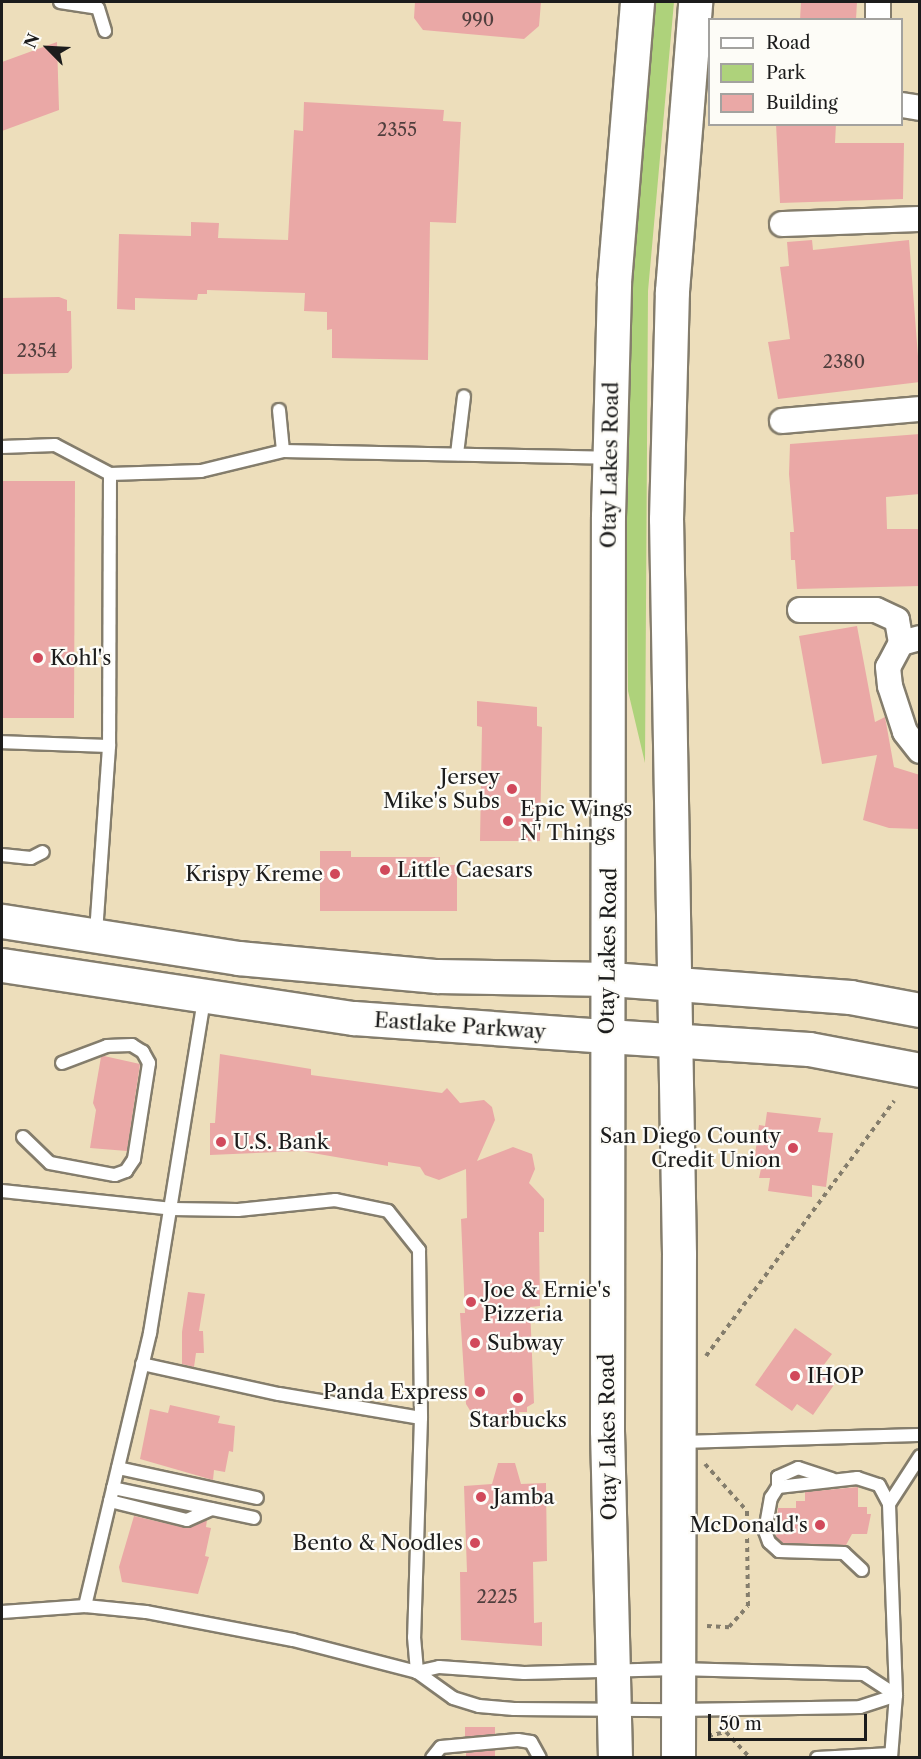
<!DOCTYPE html>
<style>
body{margin:0}
#map{position:relative;width:921px;height:1759px;overflow:hidden;background:#eddebb;font-family:"Libre Caslon Text",serif}
div>[style]{position:absolute}
.green>*{inset:0;background:#aed27b}
.building>*{inset:0;background:#eaa8a6}
.path>*{height:4px;margin-top:-2px;transform-origin:0;background:repeating-linear-gradient(90deg,#847d6c 0 4.5px,transparent 0 9px)}
.roads{filter:drop-shadow(2px 0 #847d6c) drop-shadow(-2px 0 #847d6c) drop-shadow(0 2px #847d6c) drop-shadow(0 -2px #847d6c)}
.service>*{height:12px;margin:-6px;padding:0 6px;transform-origin:6px;border-radius:6px;background:#fff}
.minor>*{height:24px;margin:-12px;padding:0 12px;transform-origin:12px;border-radius:12px;background:#fff}
.secondary>*{height:33px;margin:-16.5px;padding:0 16.5px;transform-origin:16.5px;border-radius:16.5px;background:#fff}
.primary>*{height:33px;margin:-16.5px;padding:0 16.5px;transform-origin:16.5px;border-radius:16.5px;background:#fff}
.dots>*{width:16px;height:16px;translate:-50% -50%;box-sizing:border-box;border:3px solid #fdfcf7;border-radius:50%}
span{translate:-50% -50%;white-space:nowrap;text-align:center;line-height:1.15;-webkit-text-stroke:4.5px #fdfcf7;paint-order:stroke}
.number-label{font-size:18px;color:#503f3e}
.number-label span{-webkit-text-stroke-width:0}
.street-label{font-size:21px;color:#1c1c1c}
.poi-label{font-size:21px;color:#1c1c1c}
.left{translate:0 -50%;text-align:left}
.right{translate:-100% -50%;text-align:right}
.frame{position:absolute;inset:0;border:3px solid #1c1c1c;pointer-events:none}
.legend{position:absolute;left:708px;top:18px;width:195px;height:108px;box-sizing:border-box;background:#fdfcf7;border:2px solid #a3a29f;margin:0;padding:8px 10px;list-style:none;font-size:18px;color:#1c1c1c}
.legend li{display:flex;align-items:center;gap:12px;height:30px}
.legend b{width:30px;border:2px solid #a3a29f}
.north{position:absolute;left:18px;top:18px;width:60px;height:60px;-webkit-text-stroke:4px #fdfcf7;paint-order:stroke;rotate:294deg;font-size:16px;font-weight:700;line-height:24px;text-align:center;color:#1c1c1c}
.north::after{content:'';display:block;margin:auto;width:21px;height:27px;background:#1c1c1c;clip-path:polygon(50% 0,100% 100%,50% 72%,0 100%)}
.scale{position:absolute;left:708px;top:1714px;width:159px;height:27px;box-sizing:border-box;border:3px solid #1c1c1c;border-top:0;padding-left:8px;font-size:18px;line-height:21px;white-space:nowrap;color:#1c1c1c;-webkit-text-stroke:4px #fdfcf7;paint-order:stroke}
</style>
<div id="map">
<div class="green">
<div style="clip-path:polygon(656px 2px,674px 2px,648px 291px,645px 763px,628px 691px,626px 490px,632px 289px)"></div>
</div>
<div class="building">
<div style="clip-path:polygon(415px 2px,541px 2px,539px 26px,524px 39px,423px 30px,414px 18px)"></div>
<div style="clip-path:polygon(801px 2px,857px 2px,856px 19px,800px 20px)"></div>
<div style="clip-path:polygon(57px 42px,59px 110px,2px 131px,2px 62px)"></div>
<div style="clip-path:polygon(304px 102px,444px 110px,443px 121px,461px 122px,456px 223px,430px 222px,428px 360px,332px 358px,332px 329px,327px 330px,327px 312px,304px 311px,305px 293px,207px 290px,207px 294px,198px 294px,197px 300px,135px 298px,135px 310px,117px 309px,119px 234px,191px 236px,191px 222px,219px 223px,218px 238px,288px 240px,294px 130px,303px 131px)"></div>
<div style="clip-path:polygon(776px 124px,836px 124px,835px 143px,904px 143px,903px 199px,780px 203px)"></div>
<div style="clip-path:polygon(812px 240px,813px 250px,909px 240px,920px 382px,778px 399px,768px 342px,790px 339px,780px 267px,789px 266px,787px 242px)"></div>
<div style="clip-path:polygon(59px 297px,67px 300px,67px 311px,71px 311px,72px 368px,68px 373px,2px 374px,2px 298px)"></div>
<div style="clip-path:polygon(920px 434px,920px 494px,886px 497px,887px 529px,920px 529px,920px 586px,797px 589px,795px 560px,791px 560px,790px 532px,794px 532px,789px 474px,790px 444px)"></div>
<div style="clip-path:polygon(2px 481px,75px 481px,74px 718px,2px 718px)"></div>
<div style="clip-path:polygon(857px 626px,875px 722px,885px 717px,894px 767px,920px 775px,920px 829px,889px 828px,863px 820px,877px 755px,822px 764px,799px 636px)"></div>
<div style="clip-path:polygon(477px 701px,537px 707px,537px 726px,542px 727px,540px 841px,480px 841px,482px 727px,477px 726px)"></div>
<div style="clip-path:polygon(320px 851px,351px 851px,351px 857px,440px 857px,440px 865px,457px 865px,457px 911px,320px 911px)"></div>
<div style="clip-path:polygon(220px 1054px,311px 1069px,311px 1075px,442px 1093px,447px 1088px,460px 1103px,484px 1100px,492px 1107px,495px 1120px,477px 1161px,513px 1147px,532px 1154px,535px 1169px,529px 1183px,544px 1199px,544px 1232px,539px 1232px,540px 1306px,530px 1307px,534px 1403px,527px 1407px,527px 1412px,519px 1412px,520px 1426px,483px 1427px,480px 1411px,471px 1412px,466px 1404px,460px 1313px,465px 1313px,461px 1219px,467px 1218px,466px 1169px,439px 1180px,425px 1175px,420px 1167px,388px 1162px,388px 1166px,301px 1151px,210px 1155px,210px 1123px,215px 1123px)"></div>
<div style="clip-path:polygon(104px 1056px,140px 1064px,127px 1151px,90px 1148px,96px 1110px,93px 1103px,101px 1057px)"></div>
<div style="clip-path:polygon(767px 1112px,821px 1118px,818px 1132px,833px 1133px,826px 1187px,812px 1185px,812px 1197px,768px 1191px,770px 1178px,759px 1178px,762px 1164px,754px 1163px,759px 1125px,765px 1126px)"></div>
<div style="clip-path:polygon(188px 1292px,205px 1294px,199px 1331px,203px 1331px,204px 1353px,196px 1353px,194px 1367px,182px 1364px,182px 1332px)"></div>
<div style="clip-path:polygon(795px 1328px,832px 1354px,820px 1370px,836px 1382px,813px 1415px,797px 1404px,792px 1411px,755px 1385px)"></div>
<div style="clip-path:polygon(170px 1405px,220px 1416px,218px 1423px,235px 1426px,233px 1452px,229px 1451px,225px 1472px,214px 1470px,213px 1480px,140px 1459px,150px 1409px,168px 1413px)"></div>
<div style="clip-path:polygon(498px 1463px,515px 1463px,521px 1484px,546px 1483px,547px 1561px,533px 1562px,534px 1623px,542px 1622px,542px 1646px,461px 1640px,460px 1572px,467px 1572px,464px 1486px,492px 1484px)"></div>
<div style="clip-path:polygon(858px 1487px,858px 1507px,867px 1507px,867px 1514px,871px 1514px,867px 1534px,852px 1534px,846px 1545px,783px 1543px,776px 1537px,778px 1508px,796px 1508px,796px 1501px,805px 1501px,805px 1492px)"></div>
<div style="clip-path:polygon(134px 1516px,186px 1528px,207px 1520px,206px 1527px,211px 1528px,205px 1556px,209px 1557px,198px 1594px,122px 1582px,119px 1567px)"></div>
<div style="clip-path:polygon(465px 1727px,495px 1727px,495px 1734px,465px 1737px)"></div>
<div style="clip-path:polygon(495px 1750px,495px 1758px,466px 1758px,466px 1753px)"></div>
</div>
<div class="path">
<div style="left:706px;top:1356px;width:317px;rotate:-53.6deg"></div>
<div style="left:705px;top:1464px;width:63px;rotate:48.2deg"></div>
<div style="left:747px;top:1511px;width:15px;rotate:90deg"></div>
<div style="left:707px;top:1626px;width:22px;rotate:3deg"></div>
<div style="left:729px;top:1627px;width:28px;rotate:-48deg"></div>
<div style="left:748px;top:1606px;width:72px;rotate:-90.8deg"></div>
<div style="left:708px;top:1736px;width:18px;rotate:-13deg"></div>
<div style="left:726px;top:1732px;width:35px;rotate:47deg"></div>
</div>
<div class="roads">
<div class="service">
<div style="left:60px;top:2px;width:38px;rotate:9deg"></div>
<div style="left:98px;top:8px;width:24px;rotate:73deg"></div>
<div style="left:279px;top:410px;width:41px;rotate:84.4deg"></div>
<div style="left:2px;top:447px;width:53px;rotate:-2.2deg"></div>
<div style="left:55px;top:445px;width:62px;rotate:27.8deg"></div>
<div style="left:110px;top:474px;width:272px;rotate:90.2deg"></div>
<div style="left:109px;top:746px;width:107px;rotate:-177.9deg"></div>
<div style="left:457px;top:454px;width:58px;rotate:-83.1deg"></div>
<div style="left:110px;top:474px;width:91px;rotate:-1.9deg"></div>
<div style="left:201px;top:471px;width:84px;rotate:-13.7deg"></div>
<div style="left:283px;top:451px;width:325px;rotate:1.2deg"></div>
<div style="left:2px;top:855px;width:29px;rotate:6deg"></div>
<div style="left:31px;top:858px;width:13px;rotate:-27deg"></div>
<div style="left:96px;top:933px;width:187px;rotate:-86deg"></div>
<div style="left:23px;top:1137px;width:37px;rotate:44deg"></div>
<div style="left:50px;top:1163px;width:66px;rotate:10.5deg"></div>
<div style="left:115px;top:1175px;width:12px;rotate:-20deg"></div>
<div style="left:126px;top:1171px;width:14px;rotate:-56deg"></div>
<div style="left:134px;top:1159px;width:97px;rotate:-81.1deg"></div>
<div style="left:149px;top:1063px;width:13px;rotate:-119deg"></div>
<div style="left:143px;top:1052px;width:13px;rotate:-148deg"></div>
<div style="left:132px;top:1045px;width:25px;rotate:178deg"></div>
<div style="left:107px;top:1046px;width:48px;rotate:159.3deg"></div>
<div style="left:2px;top:1191px;width:171px;rotate:6deg"></div>
<div style="left:172px;top:1209px;width:66px;rotate:0.9deg"></div>
<div style="left:238px;top:1210px;width:98px;rotate:-5.9deg"></div>
<div style="left:335px;top:1200px;width:54px;rotate:11.7deg"></div>
<div style="left:388px;top:1211px;width:50px;rotate:51.5deg"></div>
<div style="left:419px;top:1250px;width:168px;rotate:89.3deg"></div>
<div style="left:421px;top:1418px;width:219px;rotate:91.8deg"></div>
<div style="left:414px;top:1637px;width:35px;rotate:85deg"></div>
<div style="left:417px;top:1672px;width:44px;rotate:35.8deg"></div>
<div style="left:453px;top:1698px;width:27px;rotate:17deg"></div>
<div style="left:479px;top:1706px;width:35px;rotate:5deg"></div>
<div style="left:514px;top:1709px;width:163px;rotate:0.4deg"></div>
<div style="left:677px;top:1710px;width:183px;rotate:-0.9deg"></div>
<div style="left:860px;top:1707px;width:38px;rotate:-18deg"></div>
<div style="left:896px;top:1695px;width:38px;rotate:-147deg"></div>
<div style="left:864px;top:1674px;width:187px;rotate:-178.5deg"></div>
<div style="left:677px;top:1669px;width:153px;rotate:178.5deg"></div>
<div style="left:524px;top:1673px;width:85px;rotate:-176deg"></div>
<div style="left:439px;top:1667px;width:23px;rotate:167deg"></div>
<div style="left:417px;top:1672px;width:128px;rotate:-165.5deg"></div>
<div style="left:293px;top:1640px;width:150px;rotate:-169.2deg"></div>
<div style="left:146px;top:1612px;width:61px;rotate:-174.4deg"></div>
<div style="left:85px;top:1606px;width:83px;rotate:175.9deg"></div>
<div style="left:142px;top:1364px;width:140px;rotate:12.4deg"></div>
<div style="left:279px;top:1394px;width:144px;rotate:9.6deg"></div>
<div style="left:679px;top:1442px;width:241px;rotate:-1.7deg"></div>
<div style="left:118px;top:1468px;width:142px;rotate:12.2deg"></div>
<div style="left:778px;top:1487px;width:10px;rotate:-90deg"></div>
<div style="left:778px;top:1477px;width:22px;rotate:-24deg"></div>
<div style="left:798px;top:1468px;width:36px;rotate:18deg"></div>
<div style="left:113px;top:1488px;width:144px;rotate:12deg"></div>
<div style="left:110px;top:1501px;width:79px;rotate:13.9deg"></div>
<div style="left:187px;top:1520px;width:27px;rotate:-24deg"></div>
<div style="left:862px;top:1570px;width:25px;rotate:-137deg"></div>
<div style="left:844px;top:1553px;width:65px;rotate:-178.2deg"></div>
<div style="left:779px;top:1551px;width:13px;rotate:-138deg"></div>
<div style="left:769px;top:1542px;width:12px;rotate:-110deg"></div>
<div style="left:765px;top:1531px;width:34px;rotate:-80deg"></div>
<div style="left:771px;top:1498px;width:13px;rotate:-58deg"></div>
<div style="left:778px;top:1487px;width:80px;rotate:-6.5deg"></div>
<div style="left:857px;top:1478px;width:23px;rotate:18deg"></div>
<div style="left:879px;top:1485px;width:21px;rotate:62deg"></div>
<div style="left:85px;top:1606px;width:281px;rotate:-76.6deg"></div>
<div style="left:150px;top:1333px;width:339px;rotate:-80.8deg"></div>
<div style="left:432px;top:1758px;width:14px;rotate:-51deg"></div>
<div style="left:441px;top:1747px;width:77px;rotate:-5.2deg"></div>
<div style="left:518px;top:1740px;width:13px;rotate:9deg"></div>
<div style="left:531px;top:1742px;width:18px;rotate:61deg"></div>
<div style="left:817px;top:1758px;width:74px;rotate:-3.1deg"></div>
<div style="left:891px;top:1758px;width:63px;rotate:-85.5deg"></div>
<div style="left:896px;top:1695px;width:191px;rotate:-92.1deg"></div>
<div style="left:889px;top:1504px;width:57px;rotate:-57.1deg"></div>
</div>
<div class="minor">
<div style="left:878px;top:20px;width:18px;rotate:-90deg"></div>
<div style="left:902px;top:105px;width:18px;rotate:9deg"></div>
<div style="left:782px;top:224px;width:138px;rotate:-2.1deg"></div>
<div style="left:782px;top:421px;width:139px;rotate:-5deg"></div>
<div style="left:800px;top:610px;width:76px"></div>
<div style="left:876px;top:610px;width:23px;rotate:25deg"></div>
<div style="left:897px;top:620px;width:23px;rotate:80deg"></div>
<div style="left:920px;top:638px;width:20px;rotate:165deg"></div>
<div style="left:901px;top:643px;width:27px;rotate:118deg"></div>
<div style="left:888px;top:667px;width:19px;rotate:84deg"></div>
<div style="left:890px;top:686px;width:48px;rotate:71.9deg"></div>
<div style="left:905px;top:732px;width:24px;rotate:52deg"></div>
</div>
<div class="secondary">
<div style="left:2px;top:921px;width:239px;rotate:8.9deg"></div>
<div style="left:238px;top:958px;width:200px;rotate:5.2deg"></div>
<div style="left:437px;top:976px;width:173px;rotate:1deg"></div>
<div style="left:2px;top:965px;width:356px;rotate:8.6deg"></div>
<div style="left:354px;top:1018px;width:254px;rotate:4.1deg"></div>
</div>
<div class="primary">
<div style="left:610px;top:979px;width:241px;rotate:4.3deg"></div>
<div style="left:850px;top:997px;width:71px;rotate:10.5deg"></div>
<div style="left:607px;top:1036px;width:202px;rotate:3.7deg"></div>
<div style="left:809px;top:1049px;width:113px;rotate:10.7deg"></div>
<div style="left:615px;top:1758px;width:328px;rotate:-91.4deg"></div>
<div style="left:607px;top:1430px;width:914px;rotate:-89.94deg"></div>
<div style="left:608px;top:516px;width:234px;rotate:-88.5deg"></div>
<div style="left:614px;top:282px;width:281px;rotate:-85.3deg"></div>
<div style="left:678px;top:1758px;width:504px;rotate:-89.89deg"></div>
<div style="left:679px;top:1254px;width:735px;rotate:-91.01deg"></div>
<div style="left:666px;top:519px;width:228px;rotate:-88.5deg"></div>
<div style="left:672px;top:291px;width:290px;rotate:-85.4deg"></div>
</div>
</div>
<div class="dots">
<div style="left:38px;top:658px;background:#d1495b"></div>
<div style="left:512px;top:789px;background:#d1495b"></div>
<div style="left:508px;top:821px;background:#d1495b"></div>
<div style="left:385px;top:870px;background:#d1495b"></div>
<div style="left:335px;top:874px;background:#d1495b"></div>
<div style="left:221px;top:1142px;background:#d1495b"></div>
<div style="left:793px;top:1148px;background:#d1495b"></div>
<div style="left:471px;top:1302px;background:#d1495b"></div>
<div style="left:475px;top:1343px;background:#d1495b"></div>
<div style="left:795px;top:1376px;background:#d1495b"></div>
<div style="left:480px;top:1392px;background:#d1495b"></div>
<div style="left:518px;top:1398px;background:#d1495b"></div>
<div style="left:481px;top:1497px;background:#d1495b"></div>
<div style="left:820px;top:1525px;background:#d1495b"></div>
<div style="left:475px;top:1543px;background:#d1495b"></div>
</div>
<div class="number-label">
<span style="left:478px;top:20px">990</span>
<span style="left:397px;top:130px">2355</span>
<span style="left:37px;top:351px">2354</span>
<span style="left:844px;top:362px">2380</span>
<span style="left:497px;top:1597px">2225</span>
</div>
<div class="street-label">
<span style="left:610px;top:465px;rotate:-89deg">Otay Lakes Road</span>
<span style="left:608px;top:951px;rotate:-89deg">Otay Lakes Road</span>
<span style="left:460px;top:1026px;rotate:4deg">Eastlake Parkway</span>
<span style="left:608px;top:1437px;rotate:-91deg">Otay Lakes Road</span>
</div>
<div class="poi-label">
<span class="left" style="left:50px;top:658px">Kohl's</span>
<span class="right" style="left:500px;top:789px">Jersey<br>Mike's Subs</span>
<span class="left" style="left:520px;top:821px">Epic Wings<br>N' Things</span>
<span class="left" style="left:397px;top:870px">Little Caesars</span>
<span class="right" style="left:323px;top:874px">Krispy Kreme</span>
<span class="right" style="left:781px;top:1148px">San Diego County<br>Credit Union</span>
<span class="left" style="left:233px;top:1142px">U.S. Bank</span>
<span class="left" style="left:483px;top:1302px">Joe &amp; Ernie's<br>Pizzeria</span>
<span class="left" style="left:487px;top:1343px">Subway</span>
<span class="left" style="left:807px;top:1376px">IHOP</span>
<span class="right" style="left:468px;top:1392px">Panda Express</span>
<span style="left:518px;top:1420px">Starbucks</span>
<span class="left" style="left:493px;top:1497px">Jamba</span>
<span class="right" style="left:808px;top:1525px">McDonald's</span>
<span class="right" style="left:463px;top:1543px">Bento &amp; Noodles</span>
</div>
<div class="frame"></div>
<ul class="legend">
<li><b style="height:8px;background:#fff"></b>Road</li>
<li><b style="height:16px;background:#aed27b"></b>Park</li>
<li><b style="height:16px;background:#eaa8a6"></b>Building</li>
</ul>
<div class="north">N</div>
<div class="scale">50 m</div>
</div>
